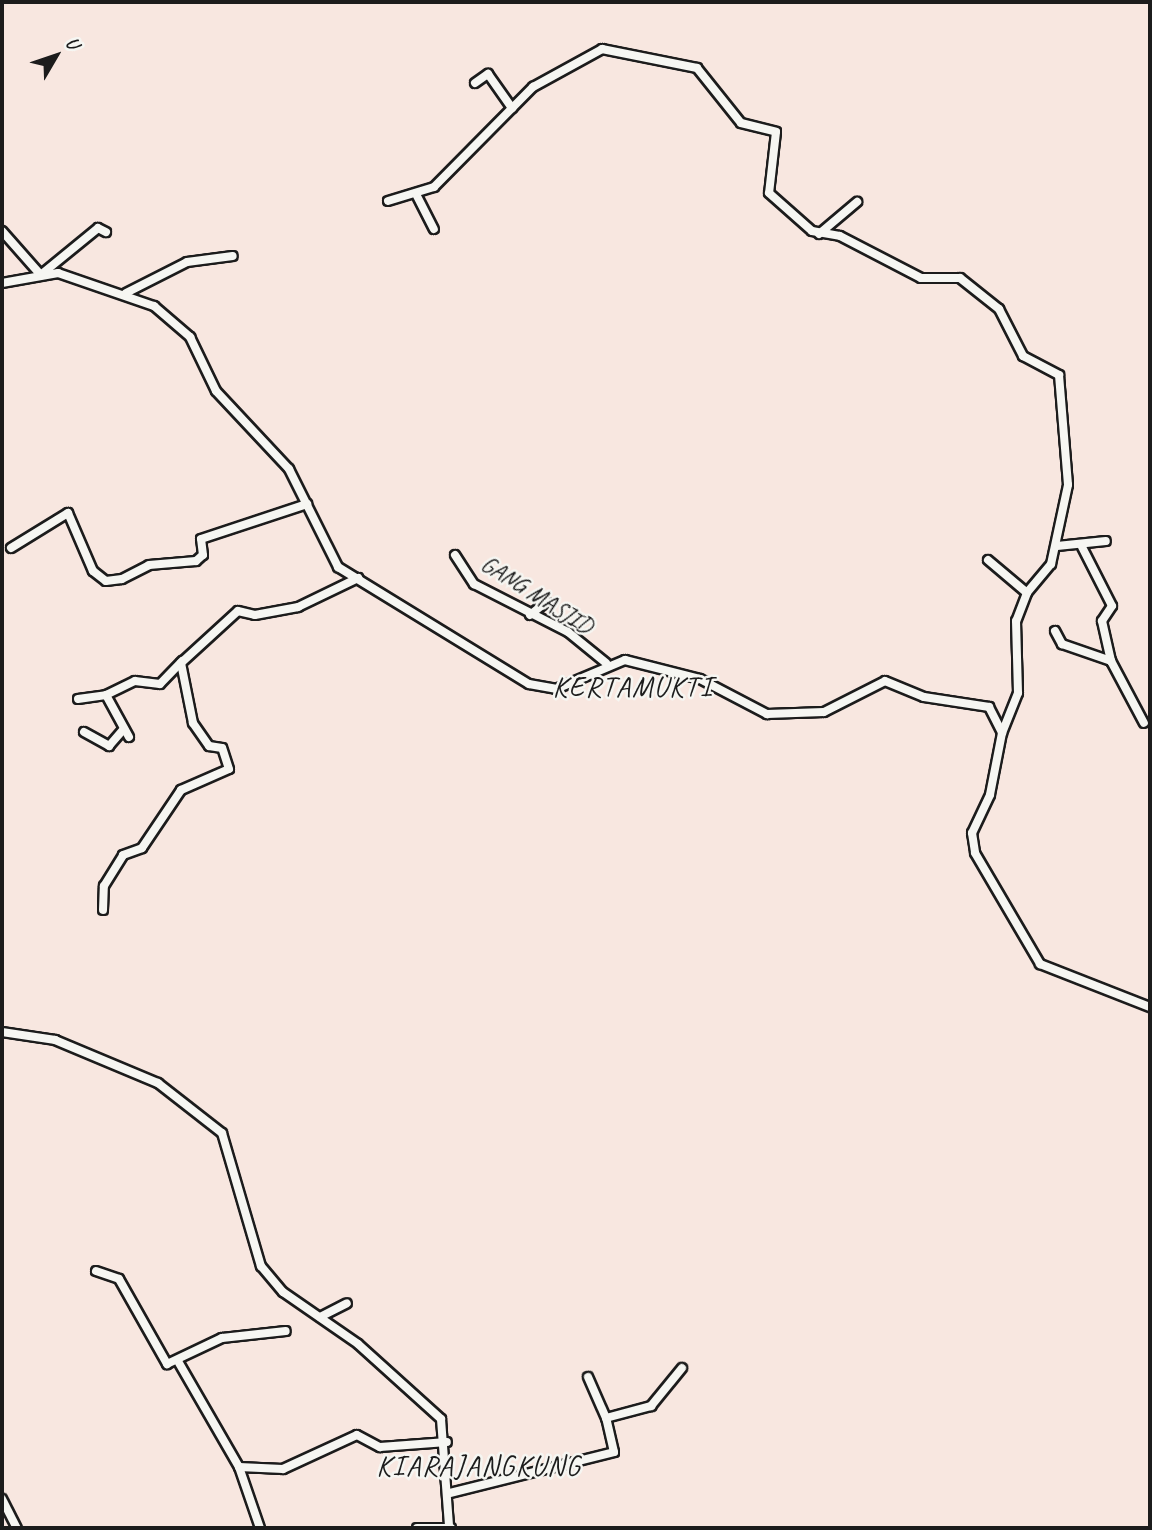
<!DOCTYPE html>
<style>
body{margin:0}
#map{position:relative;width:1152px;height:1530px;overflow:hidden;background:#f8e7e0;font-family:Caveat,sans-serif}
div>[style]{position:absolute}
.roads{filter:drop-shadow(2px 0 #1c1c1c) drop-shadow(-2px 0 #1c1c1c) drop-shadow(0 2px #1c1c1c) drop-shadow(0 -2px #1c1c1c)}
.street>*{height:8px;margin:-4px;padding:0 4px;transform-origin:4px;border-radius:4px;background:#f6f6f2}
span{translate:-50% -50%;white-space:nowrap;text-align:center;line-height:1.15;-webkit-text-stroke:5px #f6f6f2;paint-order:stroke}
.street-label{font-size:24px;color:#1c1c1c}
.quarter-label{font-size:28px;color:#1c1c1c;letter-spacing:2px}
.frame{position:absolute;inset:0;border:4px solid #1c1c1c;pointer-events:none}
.north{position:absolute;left:21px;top:21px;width:70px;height:70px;-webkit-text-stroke:5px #f6f6f2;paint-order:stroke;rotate:51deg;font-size:19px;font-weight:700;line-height:28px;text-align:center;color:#1c1c1c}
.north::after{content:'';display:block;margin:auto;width:24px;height:32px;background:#1c1c1c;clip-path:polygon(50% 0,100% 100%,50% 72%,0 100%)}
</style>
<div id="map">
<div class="roads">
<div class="street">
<div style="left:475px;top:83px;width:16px;rotate:-35deg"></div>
<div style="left:488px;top:74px;width:42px;rotate:54.8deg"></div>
<div style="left:417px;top:196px;width:37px;rotate:63deg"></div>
<div style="left:388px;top:201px;width:48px;rotate:-16.9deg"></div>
<div style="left:434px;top:187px;width:141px;rotate:-45.3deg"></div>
<div style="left:533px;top:87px;width:79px;rotate:-28.8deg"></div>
<div style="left:602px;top:49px;width:97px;rotate:11.3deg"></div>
<div style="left:697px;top:68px;width:70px;rotate:51.3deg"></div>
<div style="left:741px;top:123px;width:36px;rotate:14deg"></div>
<div style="left:776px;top:132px;width:61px;rotate:96.5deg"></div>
<div style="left:769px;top:193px;width:57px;rotate:41.5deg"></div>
<div style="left:812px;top:231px;width:28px;rotate:10deg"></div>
<div style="left:840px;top:236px;width:91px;rotate:27.4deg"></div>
<div style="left:921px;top:278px;width:39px"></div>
<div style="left:960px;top:278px;width:50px;rotate:38.5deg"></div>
<div style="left:999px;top:309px;width:53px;rotate:62.9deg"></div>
<div style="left:1023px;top:356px;width:41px;rotate:27.8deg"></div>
<div style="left:1059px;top:375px;width:110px;rotate:85.3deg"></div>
<div style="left:1068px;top:485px;width:81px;rotate:102.1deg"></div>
<div style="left:1051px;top:564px;width:38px;rotate:130deg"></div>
<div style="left:1027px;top:593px;width:30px;rotate:111deg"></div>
<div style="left:1016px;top:621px;width:72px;rotate:88.4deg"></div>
<div style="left:1018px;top:693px;width:43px;rotate:111.8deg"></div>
<div style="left:2px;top:231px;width:56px;rotate:48.6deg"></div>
<div style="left:819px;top:234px;width:50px;rotate:-40.1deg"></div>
<div style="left:43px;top:273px;width:71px;rotate:-39.3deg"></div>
<div style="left:98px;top:228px;width:9px;rotate:27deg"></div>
<div style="left:2px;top:283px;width:57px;rotate:-10.1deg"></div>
<div style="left:58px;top:273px;width:102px;rotate:19deg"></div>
<div style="left:154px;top:306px;width:48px;rotate:40.7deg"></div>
<div style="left:190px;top:337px;width:60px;rotate:64.3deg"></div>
<div style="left:216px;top:391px;width:107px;rotate:46.9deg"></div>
<div style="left:289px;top:469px;width:110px;rotate:63.4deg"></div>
<div style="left:338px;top:567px;width:224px;rotate:31.5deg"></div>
<div style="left:529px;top:684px;width:27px;rotate:10deg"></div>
<div style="left:556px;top:689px;width:75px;rotate:-22.8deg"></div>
<div style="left:625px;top:660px;width:77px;rotate:14.2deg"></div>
<div style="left:700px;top:679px;width:76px;rotate:27.6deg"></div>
<div style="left:767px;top:714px;width:57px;rotate:-2deg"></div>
<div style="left:824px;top:712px;width:68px;rotate:-26.9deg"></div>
<div style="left:885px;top:681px;width:42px;rotate:22.3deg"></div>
<div style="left:924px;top:697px;width:66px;rotate:8.7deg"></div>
<div style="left:989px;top:707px;width:29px;rotate:63deg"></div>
<div style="left:1002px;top:733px;width:63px;rotate:101deg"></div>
<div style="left:990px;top:795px;width:42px;rotate:115.3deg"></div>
<div style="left:972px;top:833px;width:20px;rotate:81deg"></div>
<div style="left:975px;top:853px;width:129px;rotate:59.6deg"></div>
<div style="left:1040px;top:964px;width:118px;rotate:21.4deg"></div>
<div style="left:126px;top:293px;width:68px;rotate:-26.9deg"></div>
<div style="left:187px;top:262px;width:46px;rotate:-7.4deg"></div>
<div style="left:1057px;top:546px;width:49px;rotate:-5.8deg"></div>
<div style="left:1082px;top:547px;width:66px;rotate:63deg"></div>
<div style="left:1112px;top:606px;width:18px;rotate:124deg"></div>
<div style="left:1102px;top:621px;width:41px;rotate:77.3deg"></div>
<div style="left:1111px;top:661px;width:70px;rotate:62deg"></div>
<div style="left:11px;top:548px;width:67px;rotate:-31.6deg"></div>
<div style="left:68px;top:513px;width:63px;rotate:66.7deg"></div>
<div style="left:93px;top:571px;width:16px;rotate:38deg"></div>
<div style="left:106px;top:581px;width:16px;rotate:-7deg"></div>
<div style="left:122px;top:579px;width:30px;rotate:-27deg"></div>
<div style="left:149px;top:565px;width:47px;rotate:-4.9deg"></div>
<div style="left:196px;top:561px;width:9px;rotate:-41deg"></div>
<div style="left:203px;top:555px;width:16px;rotate:-97deg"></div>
<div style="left:201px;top:539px;width:112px;rotate:-18.3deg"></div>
<div style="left:455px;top:555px;width:35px;rotate:57deg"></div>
<div style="left:474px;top:584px;width:106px;rotate:27.1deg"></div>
<div style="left:568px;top:632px;width:49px;rotate:39.2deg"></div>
<div style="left:988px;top:560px;width:51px;rotate:40.2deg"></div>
<div style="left:530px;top:615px;width:21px;rotate:-39deg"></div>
<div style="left:1055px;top:631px;width:15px;rotate:62deg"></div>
<div style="left:1062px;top:644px;width:52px;rotate:19.1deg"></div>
<div style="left:78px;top:699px;width:28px;rotate:-8deg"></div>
<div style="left:84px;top:732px;width:29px;rotate:29deg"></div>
<div style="left:109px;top:746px;width:21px;rotate:-49deg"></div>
<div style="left:129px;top:737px;width:48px;rotate:-118.7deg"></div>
<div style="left:106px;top:695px;width:32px;rotate:-26deg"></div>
<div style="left:135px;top:681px;width:25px;rotate:7deg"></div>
<div style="left:160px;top:684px;width:32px;rotate:-46deg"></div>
<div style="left:103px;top:910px;width:24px;rotate:-88deg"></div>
<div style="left:104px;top:886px;width:36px;rotate:-58deg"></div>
<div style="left:123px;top:855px;width:20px;rotate:-20deg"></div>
<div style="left:142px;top:848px;width:70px;rotate:-56.1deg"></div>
<div style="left:181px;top:790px;width:52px;rotate:-23.6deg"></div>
<div style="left:229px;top:769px;width:22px;rotate:-108deg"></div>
<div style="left:222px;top:748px;width:13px;rotate:-171deg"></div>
<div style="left:209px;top:746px;width:28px;rotate:-125deg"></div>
<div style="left:193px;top:723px;width:61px;rotate:-101.3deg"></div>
<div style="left:181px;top:663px;width:77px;rotate:-42.4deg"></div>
<div style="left:238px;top:611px;width:17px;rotate:13deg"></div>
<div style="left:255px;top:615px;width:44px;rotate:-10.5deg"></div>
<div style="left:298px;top:607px;width:67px;rotate:-25.8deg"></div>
<div style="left:2px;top:1032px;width:54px;rotate:8.6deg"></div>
<div style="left:55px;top:1040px;width:112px;rotate:22.7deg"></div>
<div style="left:158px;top:1083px;width:81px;rotate:38deg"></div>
<div style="left:222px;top:1133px;width:139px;rotate:73.7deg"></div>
<div style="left:261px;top:1266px;width:34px;rotate:50deg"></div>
<div style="left:283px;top:1292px;width:91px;rotate:34.7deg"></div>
<div style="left:358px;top:1344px;width:112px;rotate:42.1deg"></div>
<div style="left:441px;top:1419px;width:107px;rotate:85.7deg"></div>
<div style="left:96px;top:1271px;width:24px;rotate:19deg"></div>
<div style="left:119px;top:1279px;width:98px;rotate:60.5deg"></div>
<div style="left:167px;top:1364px;width:61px;rotate:-25.3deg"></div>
<div style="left:222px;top:1338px;width:64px;rotate:-6.2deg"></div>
<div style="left:320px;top:1317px;width:30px;rotate:-27deg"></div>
<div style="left:179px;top:1363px;width:120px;rotate:60deg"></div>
<div style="left:588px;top:1377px;width:45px;rotate:66.3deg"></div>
<div style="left:450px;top:1493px;width:169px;rotate:-14deg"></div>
<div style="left:614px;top:1452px;width:35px;rotate:-103deg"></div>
<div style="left:606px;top:1418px;width:47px;rotate:-14.9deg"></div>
<div style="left:651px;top:1406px;width:49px;rotate:-50.8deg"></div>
<div style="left:2px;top:1499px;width:33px;rotate:63deg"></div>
<div style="left:260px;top:1528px;width:65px;rotate:-109deg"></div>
<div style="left:239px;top:1467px;width:44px;rotate:2.6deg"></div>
<div style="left:283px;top:1469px;width:81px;rotate:-24.7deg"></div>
<div style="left:357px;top:1435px;width:26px;rotate:28deg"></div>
<div style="left:380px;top:1447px;width:67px;rotate:-4.3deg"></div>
<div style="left:417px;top:1528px;width:34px"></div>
</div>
</div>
<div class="street-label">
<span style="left:537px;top:595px;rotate:32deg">GANG MASJID</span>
</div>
<div class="quarter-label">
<span style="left:633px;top:687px">KERTAMUKTI</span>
<span style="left:479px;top:1466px">KIARAJANGKUNG</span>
</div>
<div class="frame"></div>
<div class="north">U</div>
</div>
